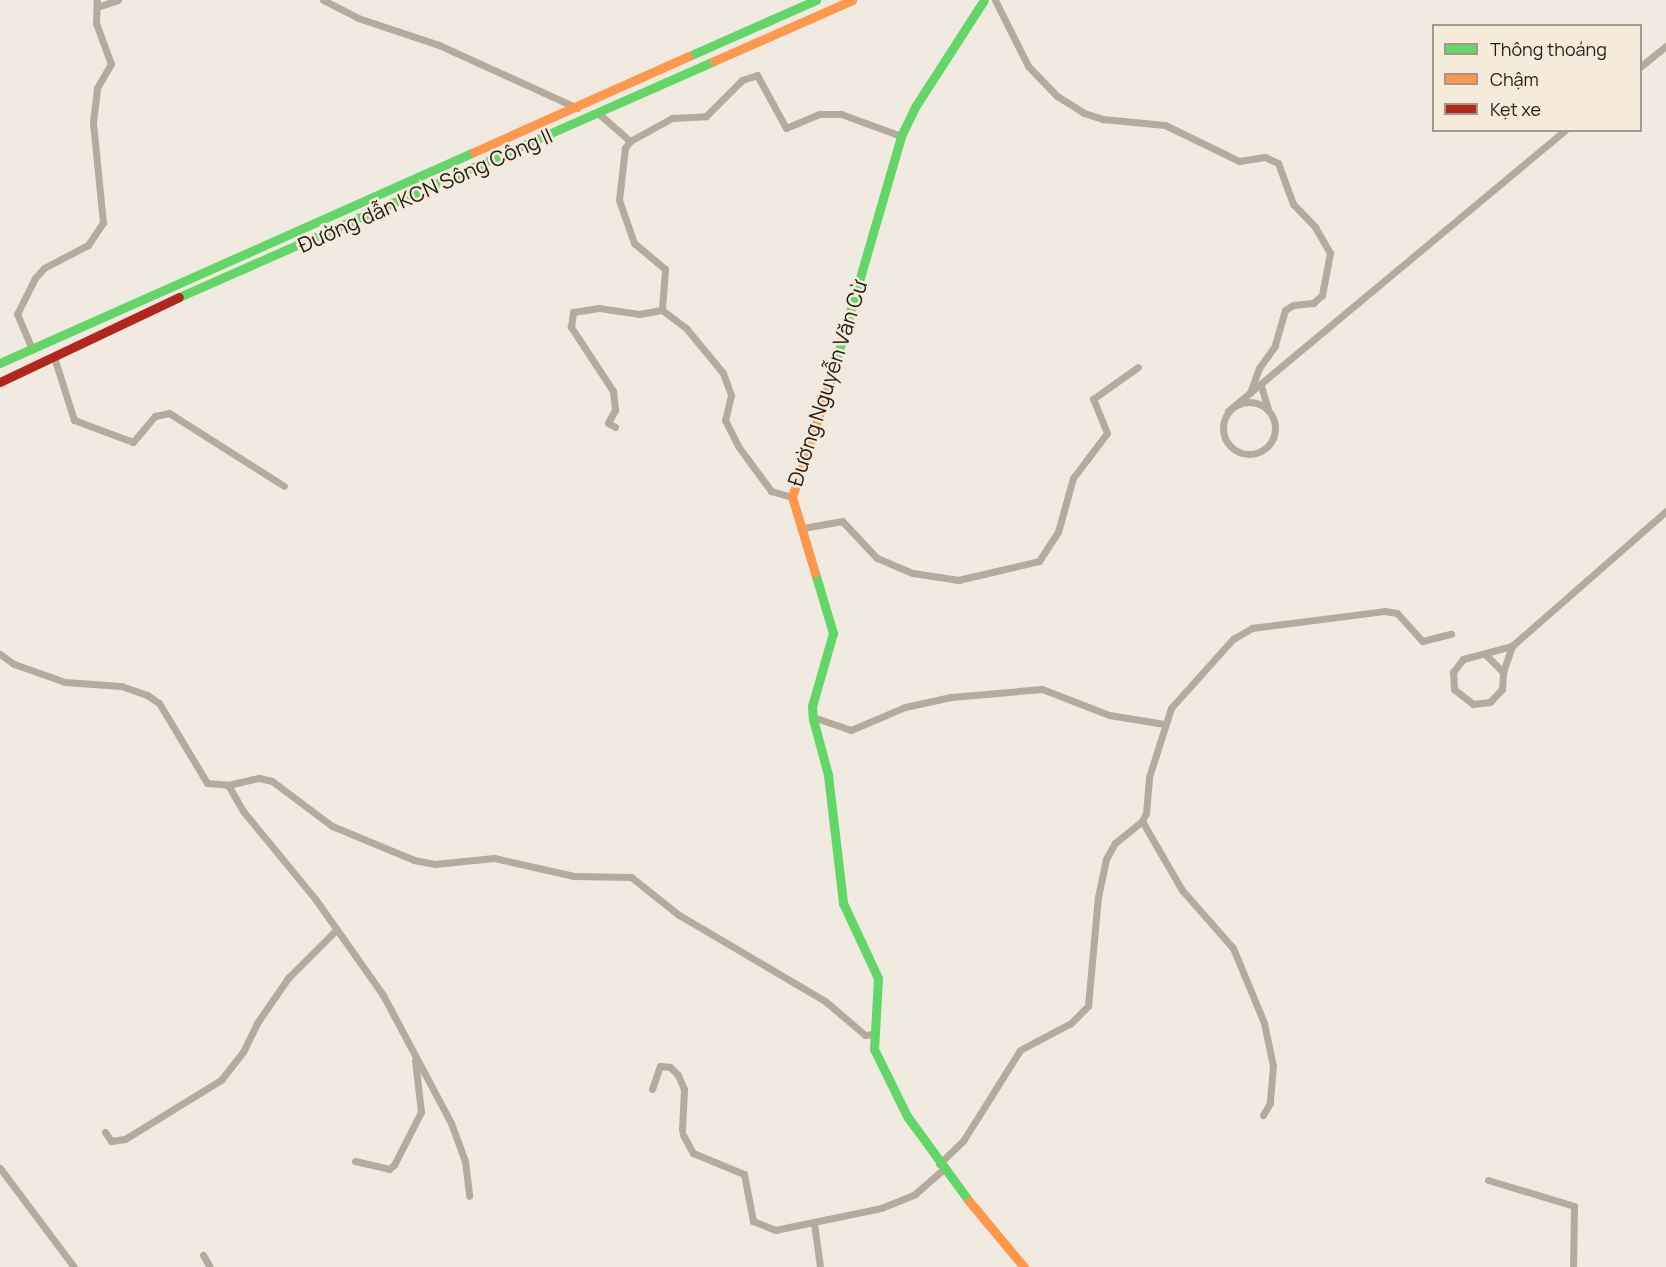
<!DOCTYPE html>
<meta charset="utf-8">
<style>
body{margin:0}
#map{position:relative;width:1666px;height:1267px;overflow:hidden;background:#f0eae0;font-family:Manrope,sans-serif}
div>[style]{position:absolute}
.street>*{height:7px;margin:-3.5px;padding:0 3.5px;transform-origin:3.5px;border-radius:3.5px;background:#b4ab9c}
.street>.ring{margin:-3.5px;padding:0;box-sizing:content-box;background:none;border:7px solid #b4ab9c;border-radius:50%}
.fast>*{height:9px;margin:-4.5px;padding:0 4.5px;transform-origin:4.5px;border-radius:4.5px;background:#63d668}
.slow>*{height:9px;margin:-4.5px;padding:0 4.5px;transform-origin:4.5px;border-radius:4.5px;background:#ff974d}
.jam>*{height:9px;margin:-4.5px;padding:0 4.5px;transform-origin:4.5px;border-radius:4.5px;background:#b3261e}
span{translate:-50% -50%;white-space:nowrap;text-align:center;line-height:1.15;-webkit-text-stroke:5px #f6ebda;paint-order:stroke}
.street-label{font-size:21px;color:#211d17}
.legend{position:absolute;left:1432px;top:24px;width:210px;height:108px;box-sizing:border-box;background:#f6ebda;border:2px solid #a1998c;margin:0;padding:8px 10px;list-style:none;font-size:18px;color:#211d17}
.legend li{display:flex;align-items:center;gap:12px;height:30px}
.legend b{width:30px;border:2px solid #a1998c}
</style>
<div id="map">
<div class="street">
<div style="left:323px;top:0;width:39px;rotate:27deg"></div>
<div style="left:358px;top:18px;width:85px;rotate:18.4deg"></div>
<div style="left:439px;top:45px;width:152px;rotate:24.5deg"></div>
<div style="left:995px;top:0;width:74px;rotate:63.4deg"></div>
<div style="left:1028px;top:66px;width:42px;rotate:46deg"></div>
<div style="left:1057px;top:96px;width:32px;rotate:32deg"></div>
<div style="left:1084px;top:113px;width:20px;rotate:18deg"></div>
<div style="left:1103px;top:119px;width:62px;rotate:5.5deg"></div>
<div style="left:1165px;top:125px;width:82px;rotate:25.9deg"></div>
<div style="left:1239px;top:161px;width:26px;rotate:-9deg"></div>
<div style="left:1265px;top:157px;width:14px;rotate:25deg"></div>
<div style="left:1278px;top:163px;width:44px;rotate:69.9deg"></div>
<div style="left:1293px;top:204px;width:32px;rotate:46deg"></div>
<div style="left:1315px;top:227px;width:30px;rotate:60deg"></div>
<div style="left:1330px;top:253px;width:43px;rotate:100.8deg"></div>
<div style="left:1322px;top:295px;width:12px;rotate:138deg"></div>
<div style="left:1313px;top:303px;width:20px;rotate:174deg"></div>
<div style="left:1293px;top:305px;width:9px;rotate:148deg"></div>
<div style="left:1285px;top:310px;width:37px;rotate:106deg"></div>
<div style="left:1275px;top:346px;width:27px;rotate:126deg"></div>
<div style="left:1259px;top:368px;width:27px;rotate:110deg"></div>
<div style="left:97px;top:7px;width:22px;rotate:-18deg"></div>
<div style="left:1640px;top:67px;width:33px;rotate:-39deg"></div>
<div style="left:598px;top:113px;width:43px;rotate:41.2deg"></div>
<div style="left:630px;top:141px;width:9px;rotate:126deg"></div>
<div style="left:625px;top:148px;width:52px;rotate:96.6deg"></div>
<div style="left:619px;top:200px;width:46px;rotate:70.8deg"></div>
<div style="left:634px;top:243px;width:40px;rotate:40deg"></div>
<div style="left:665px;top:269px;width:41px;rotate:94.2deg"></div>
<div style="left:662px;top:310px;width:30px;rotate:37deg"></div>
<div style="left:686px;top:328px;width:58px;rotate:50.6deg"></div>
<div style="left:723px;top:373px;width:23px;rotate:70deg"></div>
<div style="left:731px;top:395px;width:26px;rotate:103deg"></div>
<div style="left:725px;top:420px;width:29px;rotate:63deg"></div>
<div style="left:738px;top:446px;width:56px;rotate:53.7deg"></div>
<div style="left:771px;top:491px;width:22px;rotate:16deg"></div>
<div style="left:630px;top:141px;width:48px;rotate:-28.7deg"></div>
<div style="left:672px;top:118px;width:34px;rotate:-3deg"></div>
<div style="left:706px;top:116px;width:51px;rotate:-45deg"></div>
<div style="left:742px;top:80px;width:16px;rotate:-18deg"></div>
<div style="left:757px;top:75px;width:60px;rotate:61.3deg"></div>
<div style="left:786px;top:128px;width:36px;rotate:-23deg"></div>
<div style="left:819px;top:114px;width:22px"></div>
<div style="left:841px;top:114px;width:64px;rotate:20.1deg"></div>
<div style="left:32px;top:349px;width:38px;rotate:-113deg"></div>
<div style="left:17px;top:314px;width:40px;rotate:-63.4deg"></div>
<div style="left:35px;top:278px;width:13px;rotate:-48deg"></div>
<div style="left:44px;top:268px;width:50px;rotate:-27.6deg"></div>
<div style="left:88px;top:245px;width:27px;rotate:-56deg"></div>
<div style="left:103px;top:223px;width:101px;rotate:-95.7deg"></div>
<div style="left:93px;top:122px;width:34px;rotate:-83deg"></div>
<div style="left:97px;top:88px;width:28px;rotate:-60deg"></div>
<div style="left:111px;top:64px;width:44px;rotate:-110.1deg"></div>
<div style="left:96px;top:23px;width:23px;rotate:-88deg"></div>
<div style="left:54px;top:357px;width:66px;rotate:72.4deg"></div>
<div style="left:74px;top:420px;width:63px;rotate:20.4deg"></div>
<div style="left:133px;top:442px;width:34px;rotate:-50deg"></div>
<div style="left:155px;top:416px;width:14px;rotate:-12deg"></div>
<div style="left:169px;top:413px;width:136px;rotate:32.4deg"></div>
<div style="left:1261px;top:386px;width:24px;rotate:73deg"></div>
<div class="ring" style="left:1223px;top:402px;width:45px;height:45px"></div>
<div style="left:1228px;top:411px;width:439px;rotate:-39.8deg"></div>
<div style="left:615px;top:427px;width:8px;rotate:-150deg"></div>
<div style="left:608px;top:423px;width:15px;rotate:-62deg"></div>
<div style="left:615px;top:410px;width:19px;rotate:-96deg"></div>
<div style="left:613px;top:391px;width:77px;rotate:-123.3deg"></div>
<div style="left:571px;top:327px;width:15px;rotate:-82deg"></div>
<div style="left:573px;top:312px;width:26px;rotate:-9deg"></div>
<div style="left:599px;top:308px;width:40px;rotate:8.5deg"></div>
<div style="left:639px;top:314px;width:23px;rotate:-10deg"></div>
<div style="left:803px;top:528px;width:40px;rotate:-10deg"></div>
<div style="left:842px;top:521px;width:51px;rotate:46.6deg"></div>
<div style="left:877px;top:558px;width:39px;rotate:23deg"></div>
<div style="left:913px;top:573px;width:46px;rotate:8.8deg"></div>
<div style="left:958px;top:580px;width:83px;rotate:-13.2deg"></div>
<div style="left:1039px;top:561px;width:35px;rotate:-57deg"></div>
<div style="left:1058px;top:532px;width:56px;rotate:-74.5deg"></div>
<div style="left:1073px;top:478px;width:56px;rotate:-52.9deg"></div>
<div style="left:1107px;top:433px;width:37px;rotate:-112deg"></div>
<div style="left:1093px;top:399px;width:55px;rotate:-35.4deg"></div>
<div style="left:0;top:654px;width:17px;rotate:36deg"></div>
<div style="left:14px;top:664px;width:54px;rotate:19.4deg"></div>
<div style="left:65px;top:682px;width:56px;rotate:4.1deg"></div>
<div style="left:121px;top:686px;width:28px;rotate:19deg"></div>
<div style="left:147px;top:695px;width:14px;rotate:34deg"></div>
<div style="left:159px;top:703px;width:93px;rotate:59deg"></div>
<div style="left:207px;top:783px;width:21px;rotate:5deg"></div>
<div style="left:228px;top:785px;width:32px;rotate:-13deg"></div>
<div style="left:259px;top:778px;width:13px;rotate:13deg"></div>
<div style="left:272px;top:781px;width:75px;rotate:36.9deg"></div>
<div style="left:332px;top:826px;width:89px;rotate:22.5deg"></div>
<div style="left:414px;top:860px;width:21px;rotate:11deg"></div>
<div style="left:435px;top:864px;width:59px;rotate:-5.8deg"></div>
<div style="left:494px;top:858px;width:82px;rotate:12.7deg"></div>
<div style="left:574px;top:876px;width:57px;rotate:1deg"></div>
<div style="left:631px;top:877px;width:61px;rotate:38.4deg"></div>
<div style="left:679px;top:915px;width:169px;rotate:30.5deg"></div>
<div style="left:825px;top:1001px;width:52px;rotate:40.4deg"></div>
<div style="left:865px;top:1035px;width:8px;rotate:-7deg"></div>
<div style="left:1486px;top:655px;width:24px;rotate:45deg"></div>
<div style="left:1503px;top:672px;width:17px;rotate:93deg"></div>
<div style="left:1502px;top:689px;width:18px;rotate:133deg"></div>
<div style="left:1490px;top:702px;width:17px;rotate:173deg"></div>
<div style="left:1473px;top:704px;width:24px;rotate:-142deg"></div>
<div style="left:1454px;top:689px;width:17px;rotate:-93deg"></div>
<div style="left:1453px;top:672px;width:16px;rotate:-52deg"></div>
<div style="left:1463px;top:659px;width:51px;rotate:-14.9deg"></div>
<div style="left:1512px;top:646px;width:205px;rotate:-41.2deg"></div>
<div style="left:1503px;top:672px;width:28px;rotate:-71deg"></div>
<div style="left:813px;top:717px;width:40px;rotate:18.9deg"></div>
<div style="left:851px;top:730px;width:59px;rotate:-23.1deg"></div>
<div style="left:905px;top:707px;width:47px;rotate:-12.3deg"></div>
<div style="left:951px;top:697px;width:91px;rotate:-5deg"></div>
<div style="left:1042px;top:689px;width:72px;rotate:21.2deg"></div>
<div style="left:1109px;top:715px;width:56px;rotate:9.3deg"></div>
<div style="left:228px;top:785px;width:30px;rotate:60deg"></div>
<div style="left:243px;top:811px;width:115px;rotate:50.6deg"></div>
<div style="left:316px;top:900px;width:116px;rotate:54.8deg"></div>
<div style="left:383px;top:995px;width:145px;rotate:62deg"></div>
<div style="left:451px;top:1123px;width:40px;rotate:69.8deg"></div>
<div style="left:465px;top:1161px;width:35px;rotate:83deg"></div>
<div style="left:1142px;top:821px;width:80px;rotate:59.9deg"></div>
<div style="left:1182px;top:890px;width:77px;rotate:48.7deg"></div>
<div style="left:1233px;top:948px;width:81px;rotate:67.5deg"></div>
<div style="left:1264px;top:1023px;width:44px;rotate:78.2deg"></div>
<div style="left:1273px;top:1066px;width:37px;rotate:95deg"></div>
<div style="left:1270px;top:1103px;width:14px;rotate:120deg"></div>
<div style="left:652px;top:1089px;width:24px;rotate:-71deg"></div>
<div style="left:660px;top:1066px;width:10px;rotate:6deg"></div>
<div style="left:670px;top:1067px;width:11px;rotate:45deg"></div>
<div style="left:678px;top:1075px;width:15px;rotate:67deg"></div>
<div style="left:684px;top:1089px;width:41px;rotate:92.8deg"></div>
<div style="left:105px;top:1132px;width:11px;rotate:56deg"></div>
<div style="left:111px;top:1141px;width:14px;rotate:-8deg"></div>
<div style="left:125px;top:1139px;width:113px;rotate:-31.6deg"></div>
<div style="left:221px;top:1080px;width:36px;rotate:-52deg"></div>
<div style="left:243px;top:1052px;width:32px;rotate:-64deg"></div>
<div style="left:257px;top:1023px;width:55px;rotate:-55.4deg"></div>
<div style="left:288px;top:978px;width:68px;rotate:-45deg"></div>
<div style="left:683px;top:1135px;width:21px;rotate:61deg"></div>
<div style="left:693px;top:1153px;width:55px;rotate:22.4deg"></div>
<div style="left:744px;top:1174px;width:48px;rotate:79.2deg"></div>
<div style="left:753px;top:1221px;width:24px;rotate:22deg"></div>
<div style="left:775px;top:1230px;width:108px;rotate:-11.7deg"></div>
<div style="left:881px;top:1208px;width:37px;rotate:-22deg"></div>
<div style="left:915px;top:1194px;width:37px;rotate:-41deg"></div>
<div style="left:355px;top:1161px;width:35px;rotate:13deg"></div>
<div style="left:389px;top:1169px;width:6px;rotate:-39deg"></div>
<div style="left:394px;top:1165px;width:59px;rotate:-63deg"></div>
<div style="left:421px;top:1112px;width:52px;rotate:-96.6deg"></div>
<div style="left:939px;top:1164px;width:33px;rotate:-44deg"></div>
<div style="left:963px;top:1141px;width:107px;rotate:-57.9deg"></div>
<div style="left:1020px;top:1050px;width:58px;rotate:-27.9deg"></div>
<div style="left:1071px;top:1023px;width:24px;rotate:-45deg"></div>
<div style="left:1088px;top:1006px;width:109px;rotate:-84.8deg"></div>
<div style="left:1098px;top:897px;width:39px;rotate:-78deg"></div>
<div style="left:1106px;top:859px;width:18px;rotate:-61deg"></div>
<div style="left:1115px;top:843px;width:35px;rotate:-39deg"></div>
<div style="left:1142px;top:821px;width:9px;rotate:-63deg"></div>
<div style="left:1146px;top:813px;width:36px;rotate:-85deg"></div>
<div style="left:1149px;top:777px;width:72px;rotate:-72.3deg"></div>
<div style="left:1171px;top:708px;width:93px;rotate:-48.1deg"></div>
<div style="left:1233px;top:639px;width:22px;rotate:-30deg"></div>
<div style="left:1252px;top:628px;width:133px;rotate:-7.3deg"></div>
<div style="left:1384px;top:611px;width:13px;rotate:9deg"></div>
<div style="left:1397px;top:613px;width:38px;rotate:48deg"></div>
<div style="left:1422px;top:641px;width:30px;rotate:-14deg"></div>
<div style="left:0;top:1168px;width:124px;rotate:53.2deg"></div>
<div style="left:1488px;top:1180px;width:90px;rotate:16.8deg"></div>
<div style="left:1574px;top:1206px;width:61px;rotate:90.9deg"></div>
<div style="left:814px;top:1223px;width:44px;rotate:82.2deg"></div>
<div style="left:203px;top:1255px;width:14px;rotate:60deg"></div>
</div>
<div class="fast">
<div style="left:689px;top:56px;width:139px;rotate:-23.8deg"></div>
<div style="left:179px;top:297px;width:585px;rotate:-23.8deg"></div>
<div style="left:0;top:363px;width:519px;rotate:-24deg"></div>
<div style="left:830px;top:381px;width:255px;rotate:-73.8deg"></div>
<div style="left:901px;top:136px;width:32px;rotate:-64deg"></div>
<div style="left:915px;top:107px;width:127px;rotate:-57.2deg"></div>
<div style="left:815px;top:573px;width:63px;rotate:73.3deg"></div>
<div style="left:833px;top:633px;width:76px;rotate:106deg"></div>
<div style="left:812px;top:706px;width:13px;rotate:86deg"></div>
<div style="left:813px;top:719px;width:58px;rotate:75deg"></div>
<div style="left:828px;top:775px;width:129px;rotate:83.3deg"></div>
<div style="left:843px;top:903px;width:83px;rotate:65deg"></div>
<div style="left:878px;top:978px;width:71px;rotate:93.2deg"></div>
<div style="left:874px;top:1049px;width:75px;rotate:63.8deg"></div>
<div style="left:907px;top:1116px;width:105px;rotate:53.9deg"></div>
</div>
<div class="slow">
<div style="left:714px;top:61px;width:151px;rotate:-23.8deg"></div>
<div style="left:474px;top:152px;width:235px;rotate:-24.1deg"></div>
<div style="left:815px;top:573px;width:79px;rotate:-106.8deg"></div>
<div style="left:792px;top:497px;width:122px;rotate:-71.9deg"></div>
<div style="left:969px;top:1201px;width:86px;rotate:50.2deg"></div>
</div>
<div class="jam">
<div style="left:0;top:382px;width:198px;rotate:-25.4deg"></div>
</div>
<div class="street-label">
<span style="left:425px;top:190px;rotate:-24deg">Đường dẫn KCN Sông Công II</span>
<span style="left:827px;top:383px;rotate:-72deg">Đường Nguyễn Văn Cừ</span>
</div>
<ul class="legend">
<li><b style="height:8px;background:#63d668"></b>Thông thoáng</li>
<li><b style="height:8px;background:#ff974d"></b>Chậm</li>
<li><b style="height:8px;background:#b3261e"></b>Kẹt xe</li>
</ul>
</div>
